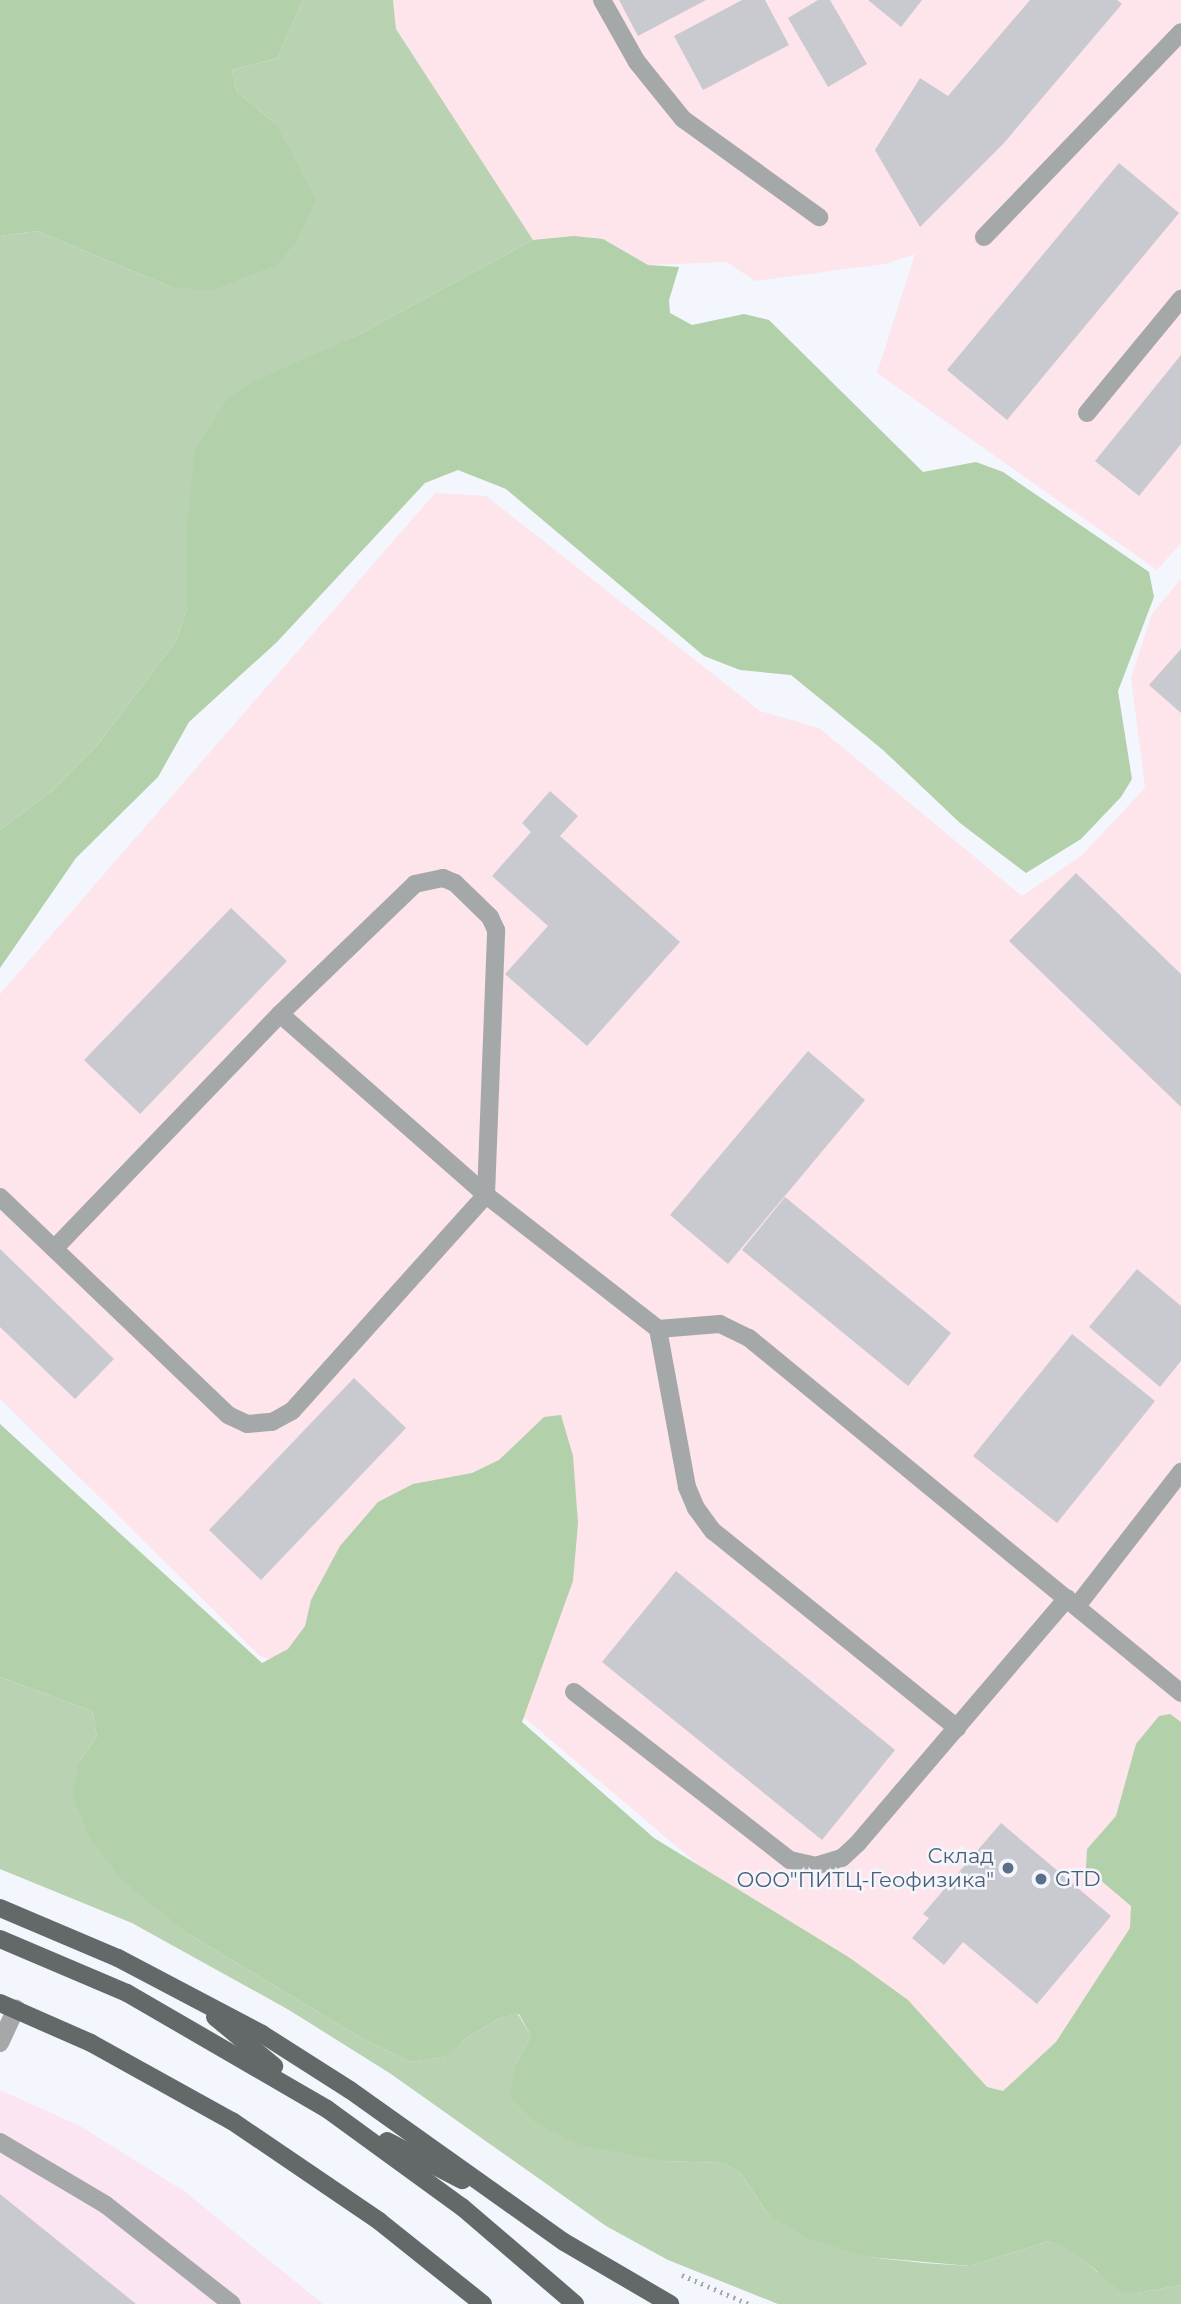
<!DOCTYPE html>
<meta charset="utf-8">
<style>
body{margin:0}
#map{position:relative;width:1181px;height:2304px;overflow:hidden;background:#f3f6fc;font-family:Montserrat,sans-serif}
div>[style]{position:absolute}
.commercial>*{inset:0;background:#fbe5f2}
.industrial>*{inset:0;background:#fee4eb}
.green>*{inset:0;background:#b9d2b1}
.forest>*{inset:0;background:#b2d0a9}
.building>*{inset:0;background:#c8cad0}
.path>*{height:4.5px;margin-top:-2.25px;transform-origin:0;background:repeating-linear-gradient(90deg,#a7a9ae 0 2px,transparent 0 7px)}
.minor>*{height:18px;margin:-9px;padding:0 9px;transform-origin:9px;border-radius:9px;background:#a5a8a8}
.major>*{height:18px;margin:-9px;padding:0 9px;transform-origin:9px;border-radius:9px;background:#636869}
.dots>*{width:19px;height:19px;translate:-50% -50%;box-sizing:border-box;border:4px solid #f3f6fc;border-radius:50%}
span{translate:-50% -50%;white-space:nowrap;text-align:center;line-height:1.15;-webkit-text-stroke:5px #f3f6fc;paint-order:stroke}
.service-label{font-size:21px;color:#4e5e75}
.right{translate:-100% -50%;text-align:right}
.left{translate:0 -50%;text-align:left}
</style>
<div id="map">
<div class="commercial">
<div style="clip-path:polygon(0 2090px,80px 2126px,184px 2191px,323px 2304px,0 2304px)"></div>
</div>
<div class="industrial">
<div style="clip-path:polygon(393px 0,1181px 0,1181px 543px,1157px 570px,877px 373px,915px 254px,885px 264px,755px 281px,727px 262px,648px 265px,603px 239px,533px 240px,396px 29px)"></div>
<div style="clip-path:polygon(435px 493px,486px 496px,760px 711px,819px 728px,1022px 896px,1081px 856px,1145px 788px,1131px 678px,1152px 614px,1181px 579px,1181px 1944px,1014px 2132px,526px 1719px,261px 1657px,0 1399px,0 994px)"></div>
</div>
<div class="green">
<div style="clip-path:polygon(303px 0,393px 0,396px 29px,533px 240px,354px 337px,187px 528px,187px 608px,176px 641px,99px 743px,52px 791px,0 830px,0 236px,37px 231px,171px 287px,276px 124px,237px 92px,232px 70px,277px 58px)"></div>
<div style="clip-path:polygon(0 1677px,92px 1711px,97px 1736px,79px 1762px,190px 1935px,363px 2039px,411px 2062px,446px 2056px,465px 2039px,500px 2018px,518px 2014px,531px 2036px,516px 2064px,666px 2161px,723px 2163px,740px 2172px,768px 2214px,868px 2257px,924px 2263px,970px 2266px,1049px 2241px,1073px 2250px,1097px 2272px,1138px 2293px,1181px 2285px,1181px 2304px,778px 2304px,668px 2260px,606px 2226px,391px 2074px,289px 2010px,132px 1923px,0 1869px)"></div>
</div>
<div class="forest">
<div style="clip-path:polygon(0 0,303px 0,277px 58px,232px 70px,237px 92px,276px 124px,316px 200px,297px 240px,278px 264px,213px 290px,171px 287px,37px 231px,0 236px)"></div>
<div style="clip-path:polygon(574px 236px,603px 239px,648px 265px,679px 267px,669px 300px,670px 313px,692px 325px,744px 314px,769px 320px,923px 472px,976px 462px,1003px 472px,1149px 572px,1154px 597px,1118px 691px,1132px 779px,1121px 797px,1081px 839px,1026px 873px,960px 823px,883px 750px,791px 675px,740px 670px,704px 656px,506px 489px,458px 470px,425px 483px,277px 642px,189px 722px,158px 777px,76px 858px,0 968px,0 830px,52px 791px,99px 743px,176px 641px,187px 608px,187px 528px,195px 449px,226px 401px,253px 382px,354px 337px,533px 240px)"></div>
<div style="clip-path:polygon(561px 1415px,573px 1456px,578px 1523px,573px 1581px,522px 1722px,654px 1838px,850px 1958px,908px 2000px,987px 2087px,1003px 2091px,1056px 2042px,1130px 1928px,1131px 1906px,1086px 1868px,1087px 1849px,1116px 1816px,1136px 1744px,1159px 1716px,1170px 1714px,1181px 1722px,1181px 2285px,1138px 2293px,1120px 2291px,1073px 2251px,1049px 2241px,970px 2266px,868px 2257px,807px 2238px,768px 2214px,740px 2172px,723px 2163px,666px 2161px,580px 2145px,536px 2123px,510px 2097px,516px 2064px,531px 2036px,519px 2014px,500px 2018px,465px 2039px,447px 2056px,411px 2062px,363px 2039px,190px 1935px,121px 1879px,87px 1833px,73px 1794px,79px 1762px,97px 1736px,92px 1711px,0 1677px,0 1424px,262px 1663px,288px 1649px,305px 1626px,311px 1600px,340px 1546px,378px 1502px,413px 1484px,472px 1473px,499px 1460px,544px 1417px)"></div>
</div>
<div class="building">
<div style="clip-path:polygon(619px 0,706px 0,638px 36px)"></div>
<div style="clip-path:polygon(742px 0,765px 0,789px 45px,703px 90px,674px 36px)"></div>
<div style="clip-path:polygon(818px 0,830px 0,867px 64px,828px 87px,788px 18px)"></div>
<div style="clip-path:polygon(868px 0,922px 0,901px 27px)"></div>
<div style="clip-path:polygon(1030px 0,1117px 0,1122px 4px,1004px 143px,920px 227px,875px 150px,920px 78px,948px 96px)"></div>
<div style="clip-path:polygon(1119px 163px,1179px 213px,1007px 420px,947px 370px)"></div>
<div style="clip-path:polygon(1181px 355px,1181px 444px,1139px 496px,1095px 461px)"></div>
<div style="clip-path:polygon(1181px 649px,1181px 713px,1149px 685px)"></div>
<div style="clip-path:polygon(550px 791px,578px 816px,560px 836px,680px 942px,587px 1046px,505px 974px,548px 926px,492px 876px,531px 832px,522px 823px)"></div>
<div style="clip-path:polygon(1076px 873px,1181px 974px,1181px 1107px,1009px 941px)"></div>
<div style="clip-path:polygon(231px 908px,287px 961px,140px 1114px,84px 1060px)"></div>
<div style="clip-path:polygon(808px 1051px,865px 1100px,728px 1264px,670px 1215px)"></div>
<div style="clip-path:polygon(785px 1197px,951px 1333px,908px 1386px,742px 1250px)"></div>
<div style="clip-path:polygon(0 1249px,114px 1359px,75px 1399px,0 1327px)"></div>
<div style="clip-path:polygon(1137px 1269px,1181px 1306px,1181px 1361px,1160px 1387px,1089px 1327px)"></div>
<div style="clip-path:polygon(1072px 1334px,1155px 1401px,1057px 1523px,973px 1456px)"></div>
<div style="clip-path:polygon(354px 1378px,406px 1428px,261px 1580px,209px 1530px)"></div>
<div style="clip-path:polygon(676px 1571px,895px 1750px,822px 1840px,602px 1662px)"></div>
<div style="clip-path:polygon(1001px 1823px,1111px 1916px,1037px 2004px,963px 1942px,944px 1965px,912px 1938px,929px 1918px,923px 1914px)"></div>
<div style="clip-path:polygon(0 2194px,136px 2304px,0 2304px)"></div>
</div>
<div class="path">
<div style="left:682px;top:2275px;width:73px;rotate:23.4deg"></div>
</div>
<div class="minor">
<div style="left:602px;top:0;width:71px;rotate:60.6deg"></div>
<div style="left:637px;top:62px;width:73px;rotate:51.1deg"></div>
<div style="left:683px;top:119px;width:168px;rotate:35.8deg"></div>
<div style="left:984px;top:237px;width:284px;rotate:-46.1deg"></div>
<div style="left:1087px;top:413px;width:148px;rotate:-50.5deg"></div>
<div style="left:280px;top:1014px;width:274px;rotate:41.3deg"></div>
<div style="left:486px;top:1195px;width:218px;rotate:37.9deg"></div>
<div style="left:658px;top:1329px;width:62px;rotate:-4.6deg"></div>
<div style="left:720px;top:1324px;width:32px;rotate:26deg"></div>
<div style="left:749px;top:1338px;width:559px;rotate:39.41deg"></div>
<div style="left:0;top:1197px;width:315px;rotate:43.7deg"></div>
<div style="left:228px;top:1415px;width:21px;rotate:25deg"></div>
<div style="left:247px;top:1424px;width:25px;rotate:-5deg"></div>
<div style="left:272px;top:1422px;width:23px;rotate:-29deg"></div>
<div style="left:292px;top:1411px;width:290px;rotate:-48.1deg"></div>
<div style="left:486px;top:1195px;width:265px;rotate:-87.8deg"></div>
<div style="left:496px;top:930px;width:14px;rotate:-115deg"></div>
<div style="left:490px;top:917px;width:49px;rotate:-135.8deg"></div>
<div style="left:455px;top:883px;width:13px;rotate:-157deg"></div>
<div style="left:443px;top:878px;width:29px;rotate:168deg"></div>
<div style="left:415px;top:884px;width:187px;rotate:136.1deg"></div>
<div style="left:280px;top:1014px;width:325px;rotate:133.9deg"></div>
<div style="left:658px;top:1329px;width:161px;rotate:79.6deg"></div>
<div style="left:687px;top:1487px;width:23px;rotate:67deg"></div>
<div style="left:696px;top:1508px;width:29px;rotate:54deg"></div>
<div style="left:713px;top:1531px;width:314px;rotate:38.9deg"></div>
<div style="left:1077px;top:1606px;width:170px;rotate:-52.2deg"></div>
<div style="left:574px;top:1692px;width:274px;rotate:37.9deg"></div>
<div style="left:790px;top:1860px;width:26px;rotate:13deg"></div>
<div style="left:815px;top:1866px;width:28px;rotate:-17deg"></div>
<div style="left:842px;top:1858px;width:22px;rotate:-43deg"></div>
<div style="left:858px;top:1843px;width:322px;rotate:-49.5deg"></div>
<div style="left:0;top:2043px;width:38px;rotate:-65deg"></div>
<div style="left:0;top:2142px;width:123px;rotate:30.7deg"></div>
<div style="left:106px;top:2205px;width:160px;rotate:38.2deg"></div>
</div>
<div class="major">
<div style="left:0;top:1908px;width:128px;rotate:23deg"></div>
<div style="left:118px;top:1958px;width:163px;rotate:27.8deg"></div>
<div style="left:262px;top:2034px;width:104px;rotate:32.5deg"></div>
<div style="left:350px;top:2090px;width:262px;rotate:35.4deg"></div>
<div style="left:564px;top:2242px;width:123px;rotate:30.3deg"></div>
<div style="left:0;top:1939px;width:138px;rotate:23deg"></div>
<div style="left:127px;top:1993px;width:231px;rotate:30.1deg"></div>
<div style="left:327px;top:2109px;width:167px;rotate:36deg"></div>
<div style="left:462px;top:2207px;width:149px;rotate:40.6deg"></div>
<div style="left:0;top:2003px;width:99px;rotate:23.7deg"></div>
<div style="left:91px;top:2043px;width:161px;rotate:29deg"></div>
<div style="left:232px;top:2121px;width:178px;rotate:34.2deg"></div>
<div style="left:379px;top:2221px;width:133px;rotate:38.6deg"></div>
<div style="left:215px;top:2017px;width:77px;rotate:39.7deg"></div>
<div style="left:387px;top:2141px;width:85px;rotate:27.5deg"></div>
</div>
<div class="dots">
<div style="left:1008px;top:1868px;background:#5c6f8a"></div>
<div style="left:1041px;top:1879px;background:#5c6f8a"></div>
</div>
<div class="service-label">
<span class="right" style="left:994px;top:1868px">Склад<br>ООО"ПИТЦ-Геофизика"</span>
<span class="left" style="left:1055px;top:1879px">GTD</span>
</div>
</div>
